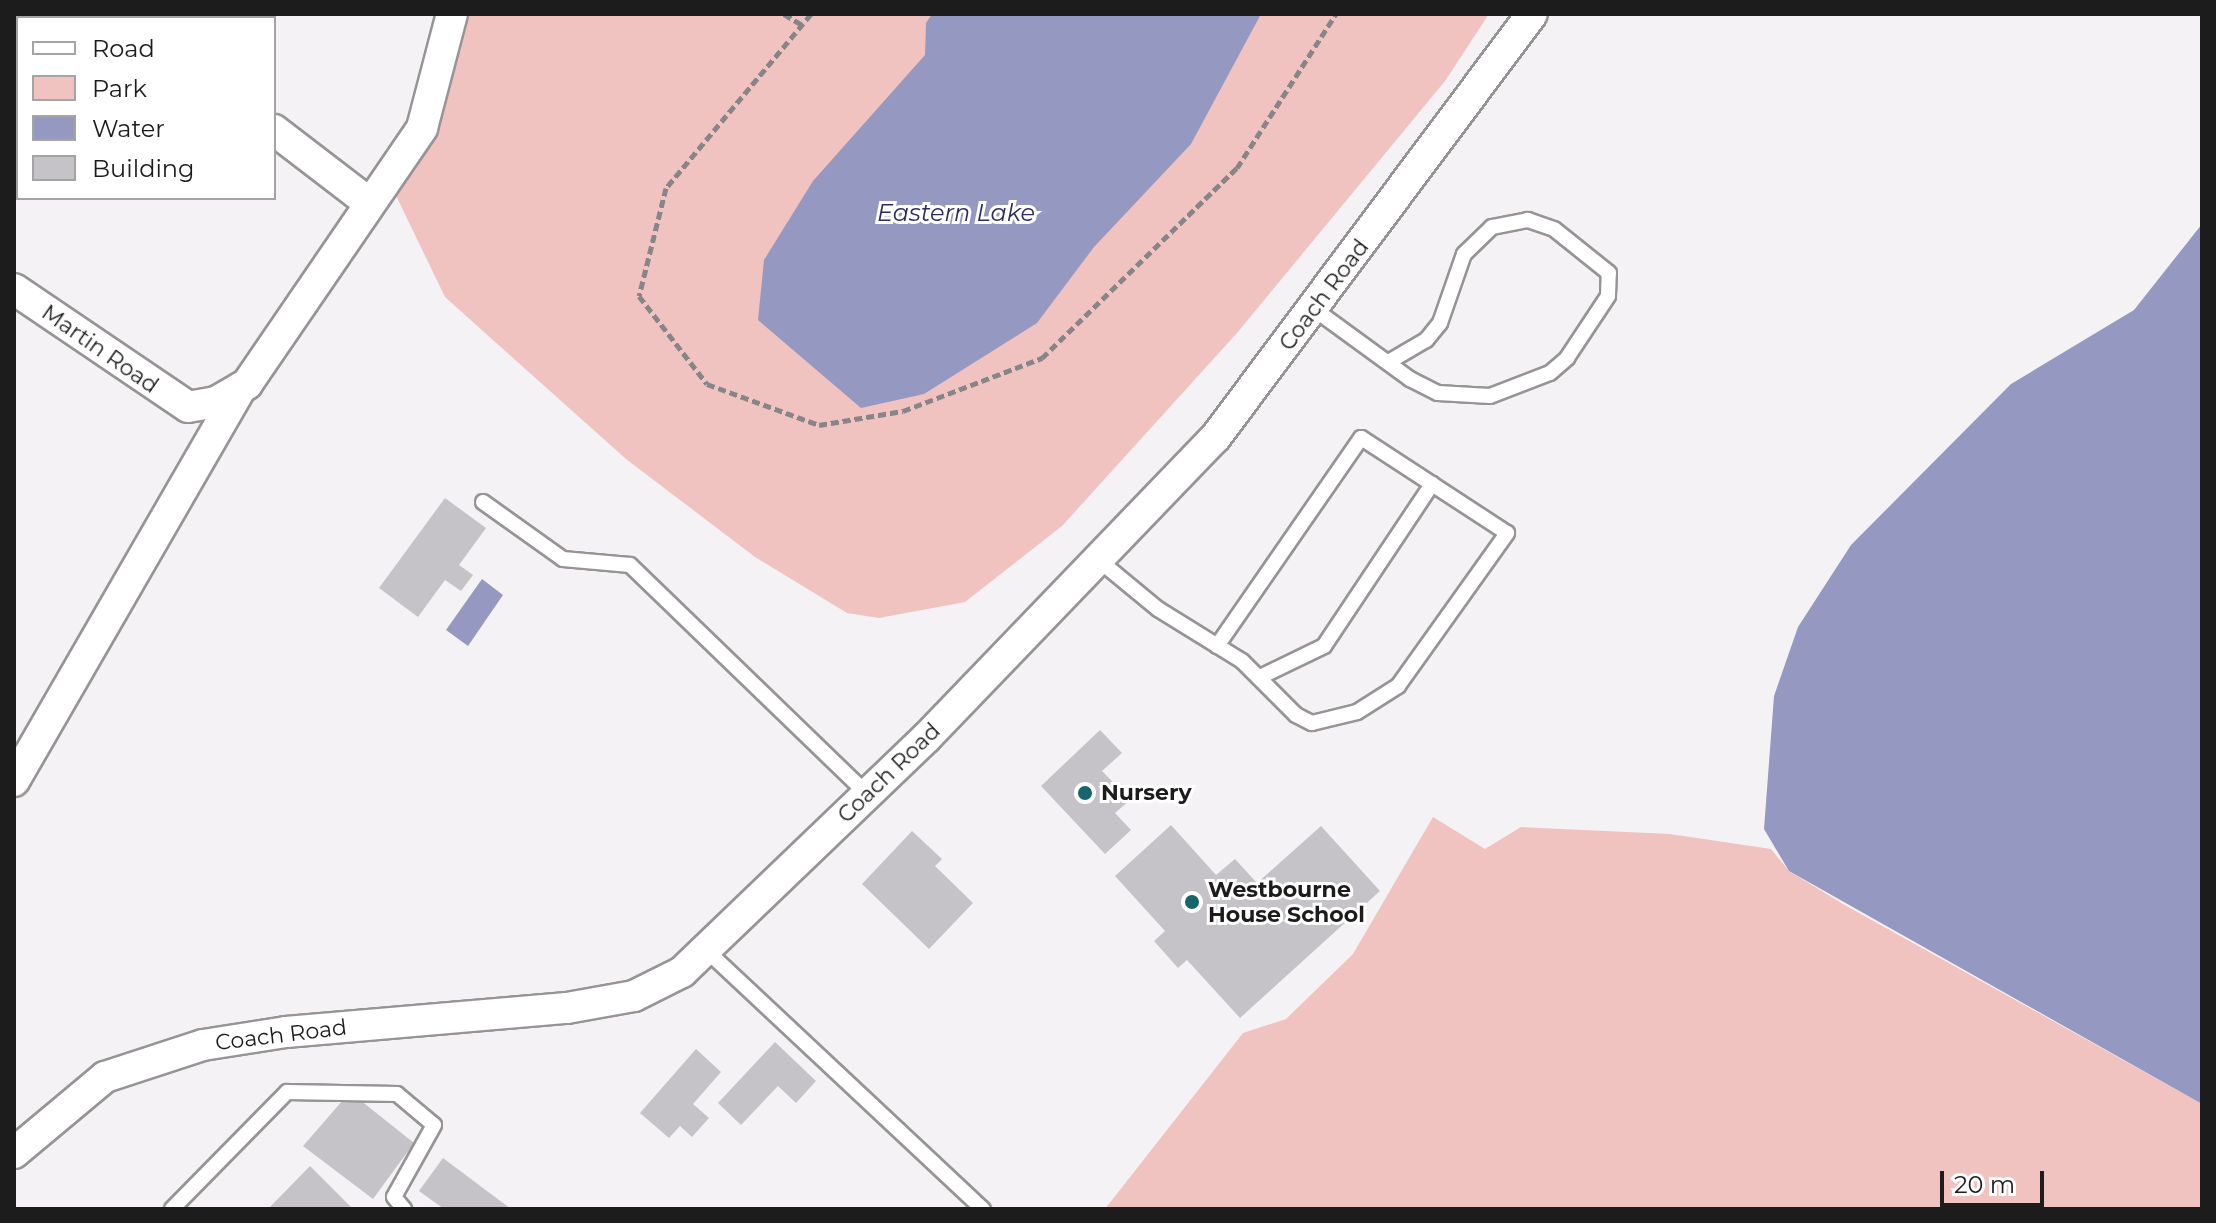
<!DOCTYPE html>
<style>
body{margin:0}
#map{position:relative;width:2216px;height:1223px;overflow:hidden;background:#f5f2f5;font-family:Montserrat,sans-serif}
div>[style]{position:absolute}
.green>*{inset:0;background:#f0c2c0}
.water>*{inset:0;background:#9598c0}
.building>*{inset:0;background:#c5c3c7}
.path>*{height:5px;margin-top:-2.5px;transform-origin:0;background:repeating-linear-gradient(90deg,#878587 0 8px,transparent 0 12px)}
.roads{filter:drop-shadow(2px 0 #979496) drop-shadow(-2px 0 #979496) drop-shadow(0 2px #979496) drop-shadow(0 -2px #979496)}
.lane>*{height:14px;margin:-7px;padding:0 7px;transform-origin:7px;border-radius:7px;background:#fff}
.street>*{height:30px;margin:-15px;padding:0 15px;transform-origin:15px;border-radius:15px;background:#fff}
.dots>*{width:22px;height:22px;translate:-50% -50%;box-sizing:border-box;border:4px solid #fff;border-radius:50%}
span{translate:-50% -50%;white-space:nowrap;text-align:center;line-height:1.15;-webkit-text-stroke:6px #fff;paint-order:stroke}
.street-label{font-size:22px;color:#1d1c1d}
.poi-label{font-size:22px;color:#1d1c1d;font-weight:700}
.left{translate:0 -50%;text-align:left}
.water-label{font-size:24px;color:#2e2c5f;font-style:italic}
.frame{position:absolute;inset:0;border:16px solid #1d1c1d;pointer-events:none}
.legend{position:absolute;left:16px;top:16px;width:260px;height:184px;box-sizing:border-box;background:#fff;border:2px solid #a5a4a5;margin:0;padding:10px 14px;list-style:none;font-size:24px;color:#1d1c1d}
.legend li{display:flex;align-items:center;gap:16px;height:40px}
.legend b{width:40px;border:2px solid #a5a4a5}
.scale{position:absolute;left:1940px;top:1171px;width:104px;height:36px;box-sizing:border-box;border:4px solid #1d1c1d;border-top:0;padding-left:10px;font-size:24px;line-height:28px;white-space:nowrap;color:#1d1c1d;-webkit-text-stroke:6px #fff;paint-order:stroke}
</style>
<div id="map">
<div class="green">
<div style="clip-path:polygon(451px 14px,1489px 14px,1445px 81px,1237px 333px,1062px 526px,965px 602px,879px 618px,847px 613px,755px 557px,626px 459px,445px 297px,388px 179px)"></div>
<div style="clip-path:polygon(1433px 817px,1485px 849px,1521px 827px,1670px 834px,1771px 849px,1789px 871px,1843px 904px,2202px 1104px,2202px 1209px,1105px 1209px,1243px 1033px,1286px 1019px,1353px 954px)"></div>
</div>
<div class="water">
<div style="clip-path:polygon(932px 14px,1261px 14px,1191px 144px,1094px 247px,1037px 323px,924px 394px,861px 408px,758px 320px,764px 260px,813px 181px,925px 55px,926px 23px)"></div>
<div style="clip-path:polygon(2202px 224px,2202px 1104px,1789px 871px,1764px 829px,1774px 696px,1798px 627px,1851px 545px,2011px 384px,2134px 310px)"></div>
<div style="clip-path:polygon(482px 579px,503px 595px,468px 646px,446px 630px)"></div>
</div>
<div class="building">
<div style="clip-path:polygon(445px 498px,486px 528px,459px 565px,473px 575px,461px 591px,445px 580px,418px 617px,379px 588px)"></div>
<div style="clip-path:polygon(1100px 730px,1122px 753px,1102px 771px,1130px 800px,1115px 813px,1131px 830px,1105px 854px,1041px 786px)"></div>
<div style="clip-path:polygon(1171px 825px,1216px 875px,1235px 859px,1257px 883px,1321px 826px,1380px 891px,1240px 1018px,1187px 960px,1178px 968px,1154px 941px,1165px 931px,1115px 876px)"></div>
<div style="clip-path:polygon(912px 831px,942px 859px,935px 866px,973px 903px,929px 949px,862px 884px)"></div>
<div style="clip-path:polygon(775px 1042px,816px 1081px,796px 1103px,778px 1086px,741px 1125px,718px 1103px)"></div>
<div style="clip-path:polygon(696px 1049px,721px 1072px,693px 1104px,709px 1118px,692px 1137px,680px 1126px,669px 1138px,640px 1113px)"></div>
<div style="clip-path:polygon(350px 1092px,414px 1143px,373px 1199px,303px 1146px)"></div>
<div style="clip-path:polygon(443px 1158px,511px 1209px,444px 1209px,419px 1191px)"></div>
<div style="clip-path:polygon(310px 1166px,353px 1209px,268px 1209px)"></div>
</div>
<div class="path">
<div style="left:784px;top:14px;width:21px;rotate:31deg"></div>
<div style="left:811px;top:14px;width:226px;rotate:129.8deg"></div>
<div style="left:666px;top:188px;width:111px;rotate:104deg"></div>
<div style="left:639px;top:296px;width:111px;rotate:52.3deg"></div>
<div style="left:707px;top:384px;width:119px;rotate:20.1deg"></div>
<div style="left:819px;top:425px;width:85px;rotate:-9.5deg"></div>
<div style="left:903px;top:411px;width:149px;rotate:-20.9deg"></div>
<div style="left:1042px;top:358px;width:272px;rotate:-44.3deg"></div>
<div style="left:1237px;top:168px;width:183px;rotate:-57.3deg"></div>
</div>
<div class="roads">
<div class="lane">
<div style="left:1314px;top:309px;width:119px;rotate:36.1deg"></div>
<div style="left:1410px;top:379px;width:31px;rotate:27deg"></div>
<div style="left:1438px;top:393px;width:52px;rotate:3.3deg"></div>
<div style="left:1490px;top:396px;width:64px;rotate:-21deg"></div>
<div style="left:1550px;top:373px;width:23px;rotate:-41deg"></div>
<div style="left:1567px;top:358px;width:74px;rotate:-56.5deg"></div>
<div style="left:1608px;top:296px;width:23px;rotate:-88deg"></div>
<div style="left:1609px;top:273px;width:70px;rotate:-141.3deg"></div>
<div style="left:1554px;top:229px;width:28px;rotate:-161deg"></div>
<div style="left:1528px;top:220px;width:37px;rotate:169deg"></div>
<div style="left:1492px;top:227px;width:39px;rotate:136deg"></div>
<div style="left:1464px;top:254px;width:73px;rotate:109.2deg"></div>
<div style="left:1440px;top:323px;width:22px;rotate:129deg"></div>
<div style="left:1426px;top:340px;width:42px;rotate:149.7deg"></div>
<div style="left:483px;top:502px;width:98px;rotate:35.5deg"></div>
<div style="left:563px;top:559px;width:67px;rotate:5.1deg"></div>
<div style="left:630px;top:565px;width:328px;rotate:44deg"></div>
<div style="left:1101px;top:562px;width:74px;rotate:39.5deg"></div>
<div style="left:1158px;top:609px;width:99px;rotate:31.8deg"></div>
<div style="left:1242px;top:661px;width:76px;rotate:45deg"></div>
<div style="left:1296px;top:715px;width:18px;rotate:27deg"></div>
<div style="left:1312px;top:723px;width:46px;rotate:-13.7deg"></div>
<div style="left:1357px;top:712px;width:49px;rotate:-32.4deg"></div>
<div style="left:1398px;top:686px;width:188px;rotate:-54.5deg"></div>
<div style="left:1507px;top:533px;width:174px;rotate:-146.9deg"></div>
<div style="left:1361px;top:438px;width:253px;rotate:124.7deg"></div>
<div style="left:1260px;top:677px;width:71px;rotate:-25.8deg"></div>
<div style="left:1324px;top:646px;width:195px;rotate:-56.3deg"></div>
<div style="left:707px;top:951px;width:378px;rotate:43.1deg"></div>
<div style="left:172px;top:1209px;width:164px;rotate:-45.5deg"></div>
<div style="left:287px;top:1092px;width:110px;rotate:1deg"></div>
<div style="left:397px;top:1094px;width:48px;rotate:40deg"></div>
<div style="left:434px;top:1125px;width:82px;rotate:119.1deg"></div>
<div style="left:394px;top:1197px;width:16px;rotate:50deg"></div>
</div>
<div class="street">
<div style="left:121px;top:14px;width:6px;rotate:39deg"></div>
<div style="left:274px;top:130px;width:118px;rotate:37.5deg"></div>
<div style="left:14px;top:289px;width:210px;rotate:34.1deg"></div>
<div style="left:188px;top:407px;width:28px;rotate:-10deg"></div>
<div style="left:216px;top:402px;width:36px;rotate:-30deg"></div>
<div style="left:247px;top:384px;width:310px;rotate:-55.6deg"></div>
<div style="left:422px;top:128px;width:118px;rotate:-75.3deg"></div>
<div style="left:14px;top:781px;width:454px;rotate:-60deg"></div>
<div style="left:14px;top:1153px;width:119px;rotate:-39.9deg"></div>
<div style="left:105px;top:1077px;width:103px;rotate:-18.1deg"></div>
<div style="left:203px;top:1045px;width:84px;rotate:-8.9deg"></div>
<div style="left:286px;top:1032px;width:282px;rotate:-4.9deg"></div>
<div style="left:567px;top:1008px;width:68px;rotate:-10.2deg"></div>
<div style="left:634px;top:996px;width:54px;rotate:-26.6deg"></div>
<div style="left:682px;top:972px;width:338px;rotate:-43.8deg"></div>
<div style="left:926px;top:738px;width:417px;rotate:-46.1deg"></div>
<div style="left:1215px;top:438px;width:529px;rotate:-53.22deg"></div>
</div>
</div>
<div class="dots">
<div style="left:1085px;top:793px;background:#16646c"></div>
<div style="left:1192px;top:902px;background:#16646c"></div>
</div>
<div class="street-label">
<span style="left:1324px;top:295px;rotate:-53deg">Coach Road</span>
<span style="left:100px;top:349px;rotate:35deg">Martin Road</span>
<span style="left:889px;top:773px;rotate:-44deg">Coach Road</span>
<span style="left:281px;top:1035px;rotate:-7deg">Coach Road</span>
</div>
<div class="poi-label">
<span class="left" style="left:1101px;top:793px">Nursery</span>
<span class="left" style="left:1208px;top:902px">Westbourne<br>House School</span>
</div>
<div class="water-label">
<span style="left:956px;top:213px">Eastern Lake</span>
</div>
<div class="frame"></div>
<ul class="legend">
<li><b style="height:10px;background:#fff"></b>Road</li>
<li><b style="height:22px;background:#f0c2c0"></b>Park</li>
<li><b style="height:22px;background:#9598c0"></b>Water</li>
<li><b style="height:22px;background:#c5c3c7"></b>Building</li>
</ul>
<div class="scale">20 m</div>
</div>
